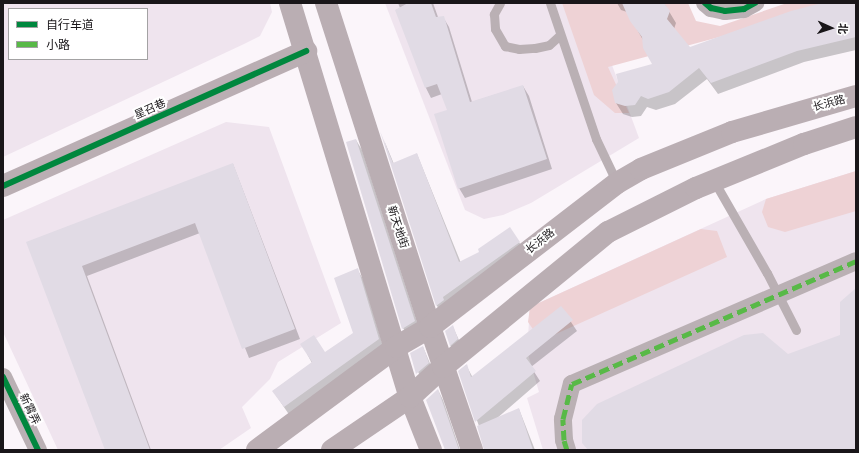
<!DOCTYPE html>
<meta charset="utf-8">
<style>
body{margin:0}
#map{position:relative;width:859px;height:453px;overflow:hidden;background:#fbf5fa;font-family:"Titillium Web","Noto Sans SC",sans-serif}
div>[style]{position:absolute}
.built>*{inset:0;background:#efe4ee}
.green>*{inset:0;background:#eed2d5}
.shadow>*{inset:0;background:#0003}
.building>*{inset:0;background:#e1dbe5}
.lane>*{height:9px;margin:-4.5px;padding:0 4.5px;transform-origin:4.5px;border-radius:4.5px;background:#bab0b4}
.street>*{height:18px;margin:-9px;padding:0 9px;transform-origin:9px;border-radius:9px;background:#bab0b4}
.secondary>*{height:22px;margin:-11px;padding:0 11px;transform-origin:11px;border-radius:11px;background:#baaeb3}
.quiet>*{height:5px;margin-top:-2.5px;transform-origin:0;background:repeating-linear-gradient(90deg,#58b947 0 10px,transparent 0 15px)}
.cycleway>*{height:6px;margin:-3px;padding:0 3px;transform-origin:3px;border-radius:3px;background:#00873e}
span{translate:-50% -50%;white-space:nowrap;text-align:center;line-height:1.15;-webkit-text-stroke:4px #fff;paint-order:stroke}
.street-label{font-size:11px;color:#191619}
.frame{position:absolute;inset:0;border:4px solid #191619;pointer-events:none}
.legend{position:absolute;left:8px;top:8px;width:140px;height:52px;box-sizing:border-box;background:#fff;border:1px solid #a3a2a3;margin:0;padding:5px 7px;list-style:none;font-size:12px;color:#191619}
.legend li{display:flex;align-items:center;gap:8px;height:20px}
.legend b{width:20px;border:1px solid #a3a2a3}
.north{position:absolute;left:811px;top:8px;width:40px;height:40px;-webkit-text-stroke:3px #fff;paint-order:stroke;rotate:93deg;font-size:11px;font-weight:700;line-height:16px;text-align:center;color:#191619}
.north::after{content:'';display:block;margin:auto;width:14px;height:18px;background:#191619;clip-path:polygon(50% 0,100% 100%,50% 72%,0 100%)}
</style>
<div id="map">
<div class="built">
<div style="clip-path:polygon(evenodd,3px 3px,270px 3px,272px 12px,260px 36px,244px 44px,3px 157px,3px 3px,9px 9px,147px 9px,147px 59px,9px 59px,9px 9px)"></div>
<div style="clip-path:polygon(385px 3px,589px 3px,639px 138px,531px 203px,503px 215px,484px 219px,465px 210px)"></div>
<div style="clip-path:polygon(226px 122px,269px 127px,341px 323px,278px 362px,270px 379px,242px 407px,251px 428px,219px 450px,58px 450px,3px 332px,3px 220px)"></div>
<div style="clip-path:polygon(856px 171px,856px 450px,543px 450px,527px 398px,539px 392px,527px 351px,530px 307px,766px 199px)"></div>
</div>
<div class="green">
<div style="clip-path:polygon(562px 3px,688px 3px,696px 21px,720px 26px,787px 3px,846px 3px,608px 67px,629px 113px,615px 113px,594px 95px)"></div>
<div style="clip-path:polygon(856px 171px,856px 211px,785px 232px,768px 227px,762px 212px,766px 199px)"></div>
<div style="clip-path:polygon(701px 229px,717px 231px,727px 257px,547px 338px,537px 335px,528px 322px,530px 307px)"></div>
</div>
<div class="shadow">
<div style="clip-path:polygon(398px 3px,433px 3px,438px 17px,443px 17px,449px 27px,472px 102px,523px 86px,529px 96px,552px 169px,465px 198px,459px 188px,448px 110px,442px 94px,431px 98px,426px 88px,396px 10px,400px 8px)"></div>
<div style="clip-path:polygon(617px 3px,664px 3px,676px 23px,674px 29px,690px 48px,826px 3px,856px 3px,856px 50px,804px 62px,718px 94px,707px 79px,675px 104px,656px 110px,647px 107px,641px 116px,632px 117px,623px 114px,616px 103px,654px 64px,643px 40px,627px 12px,621px 10px)"></div>
<div style="clip-path:polygon(356px 140px,362px 150px,420px 331px,409px 338px,403px 328px,347px 143px)"></div>
<div style="clip-path:polygon(384px 140px,394px 164px,417px 154px,461px 263px,519px 242px,525px 252px,443px 315px,437px 306px)"></div>
<div style="clip-path:polygon(233px 164px,300px 339px,249px 358px,200px 233px,87px 276px,151px 450px,106px 450px,28px 242px)"></div>
<div style="clip-path:polygon(357px 269px,363px 279px,384px 349px,290px 416px,273px 391px,312px 363px,307px 354px,325px 354px,354px 333px)"></div>
<div style="clip-path:polygon(561px 307px,577px 331px,531px 367px,540px 381px,496px 419px,519px 409px,535px 450px,485px 450px,479px 426px,459px 371px,466px 365px,473px 378px)"></div>
<div style="clip-path:polygon(453px 327px,463px 349px,456px 355px,450px 345px)"></div>
<div style="clip-path:polygon(423px 347px,434px 373px,423px 384px,411px 354px)"></div>
<div style="clip-path:polygon(438px 390px,443px 400px,460px 450px,446px 450px)"></div>
</div>
<div class="building">
<div style="clip-path:polygon(408px 3px,431px 3px,436px 17px,444px 16px,470px 102px,523px 85px,547px 159px,458px 189px,434px 114px,447px 110px,437px 84px,425px 88px,395px 10px)"></div>
<div style="clip-path:polygon(622px 3px,664px 3px,670px 11px,667px 19px,690px 47px,791px 11px,822px 3px,856px 3px,856px 37px,797px 51px,711px 83px,699px 68px,669px 92px,648px 99px,641px 96px,635px 105px,625px 106px,615px 103px,612px 90px,618px 82px,616px 74px,652px 64px,643px 48px,642px 37px,630px 21px)"></div>
<div style="clip-path:polygon(380px 131px,393px 163px,417px 153px,459px 262px,479px 252px,478px 249px,510px 227px,520px 242px,443px 297px,444px 300px,436px 306px)"></div>
<div style="clip-path:polygon(356px 139px,415px 321px,402px 329px,346px 142px)"></div>
<div style="clip-path:polygon(233px 163px,295px 329px,242px 349px,195px 223px,82px 266px,150px 450px,105px 450px,26px 242px)"></div>
<div style="clip-path:polygon(358px 268px,379px 339px,284px 407px,272px 391px,312px 362px,300px 344px,314px 335px,325px 352px,353px 333px,334px 278px)"></div>
<div style="clip-path:polygon(856px 288px,856px 450px,588px 450px,582px 443px,582px 420px,597px 404px,744px 335px,763px 333px,788px 354px,840px 335px,840px 302px)"></div>
<div style="clip-path:polygon(561px 306px,573px 320px,526px 358px,536px 371px,475px 422px,458px 371px,467px 364px,471px 377px)"></div>
<div style="clip-path:polygon(453px 325px,458px 339px,450px 346px,445px 331px)"></div>
<div style="clip-path:polygon(423px 346px,429px 363px,416px 374px,410px 353px)"></div>
<div style="clip-path:polygon(438px 389px,459px 450px,445px 450px,426px 400px)"></div>
<div style="clip-path:polygon(519px 408px,533px 450px,484px 450px,477px 426px)"></div>
</div>
<div class="lane">
<div style="left:500px;top:3px;width:13px;rotate:119deg"></div>
<div style="left:494px;top:14px;width:15px;rotate:86deg"></div>
<div style="left:495px;top:29px;width:20px;rotate:60deg"></div>
<div style="left:505px;top:46px;width:14px;rotate:12deg"></div>
<div style="left:519px;top:49px;width:16px;rotate:-4deg"></div>
<div style="left:535px;top:48px;width:14px;rotate:-12deg"></div>
<div style="left:549px;top:45px;width:15px;rotate:-42deg"></div>
<div style="left:550px;top:3px;width:144px;rotate:71.3deg"></div>
<div style="left:596px;top:139px;width:49px;rotate:64.5deg"></div>
<div style="left:714px;top:181px;width:106px;rotate:60.1deg"></div>
<div style="left:767px;top:273px;width:64px;rotate:63deg"></div>
</div>
<div class="street">
<div style="left:705px;top:3px;width:8px;rotate:40deg"></div>
<div style="left:711px;top:8px;width:14px;rotate:12deg"></div>
<div style="left:725px;top:11px;width:19px;rotate:-6deg"></div>
<div style="left:744px;top:9px;width:13px;rotate:-29deg"></div>
<div style="left:3px;top:377px;width:81px;rotate:64.4deg"></div>
<div style="left:567px;top:450px;width:10px;rotate:-107deg"></div>
<div style="left:564px;top:440px;width:21px;rotate:-93deg"></div>
<div style="left:563px;top:419px;width:36px;rotate:-76deg"></div>
<div style="left:572px;top:384px;width:309px;rotate:-23.4deg"></div>
</div>
<div class="secondary">
<div style="left:290px;top:3px;width:412px;rotate:73.1deg"></div>
<div style="left:410px;top:397px;width:57px;rotate:68.4deg"></div>
<div style="left:326px;top:3px;width:340px;rotate:72.2deg"></div>
<div style="left:430px;top:327px;width:130px;rotate:71.1deg"></div>
<div style="left:3px;top:186px;width:332px;rotate:-24deg"></div>
<div style="left:257px;top:450px;width:173px;rotate:-36.5deg"></div>
<div style="left:396px;top:347px;width:39px;rotate:-30deg"></div>
<div style="left:430px;top:327px;width:236px;rotate:-37.6deg"></div>
<div style="left:617px;top:183px;width:28px;rotate:-30deg"></div>
<div style="left:641px;top:169px;width:98px;rotate:-22.1deg"></div>
<div style="left:732px;top:132px;width:129px;rotate:-16.2deg"></div>
<div style="left:332px;top:450px;width:94px;rotate:-34.2deg"></div>
<div style="left:410px;top:397px;width:45px;rotate:-42.3deg"></div>
<div style="left:443px;top:367px;width:213px;rotate:-39.3deg"></div>
<div style="left:608px;top:232px;width:98px;rotate:-26.6deg"></div>
<div style="left:696px;top:188px;width:117px;rotate:-22.2deg"></div>
<div style="left:804px;top:144px;width:55px;rotate:-18.1deg"></div>
</div>
<div class="quiet">
<div style="left:567px;top:450px;width:10px;rotate:-107deg"></div>
<div style="left:564px;top:440px;width:21px;rotate:-93deg"></div>
<div style="left:563px;top:419px;width:36px;rotate:-76deg"></div>
<div style="left:572px;top:384px;width:309px;rotate:-23.4deg"></div>
</div>
<div class="cycleway">
<div style="left:705px;top:3px;width:8px;rotate:40deg"></div>
<div style="left:711px;top:8px;width:14px;rotate:12deg"></div>
<div style="left:725px;top:11px;width:19px;rotate:-6deg"></div>
<div style="left:744px;top:9px;width:13px;rotate:-29deg"></div>
<div style="left:3px;top:186px;width:332px;rotate:-24deg"></div>
<div style="left:3px;top:377px;width:81px;rotate:64.4deg"></div>
</div>
<div class="street-label">
<span style="left:829px;top:103px;rotate:-15deg">长浜路</span>
<span style="left:150px;top:109px;rotate:-24deg">星召巷</span>
<span style="left:398px;top:227px;rotate:72deg">新天地街</span>
<span style="left:540px;top:241px;rotate:-38deg">长浜路</span>
<span style="left:30px;top:409px;rotate:64deg">新霄弄</span>
</div>
<div class="frame"></div>
<ul class="legend">
<li><b style="height:5px;background:#00873e"></b>自行车道</li>
<li><b style="height:5px;background:#58b947"></b>小路</li>
</ul>
<div class="north">北</div>
</div>
